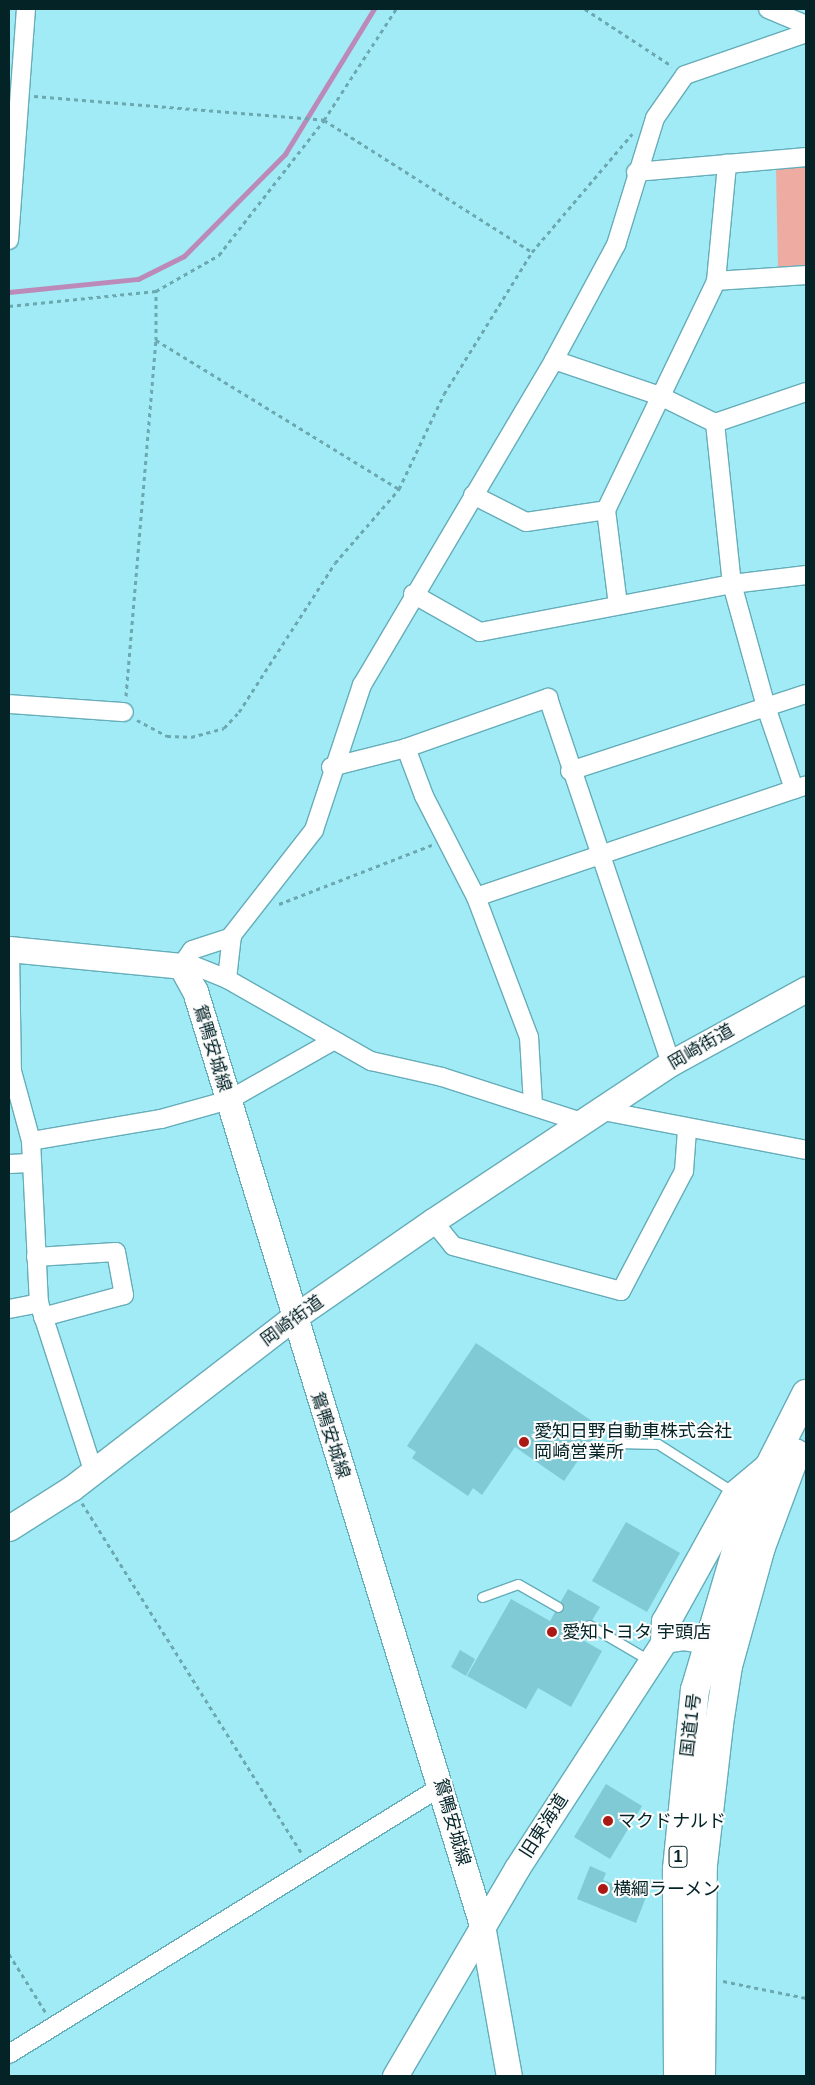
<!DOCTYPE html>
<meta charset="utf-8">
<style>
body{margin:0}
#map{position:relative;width:815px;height:2085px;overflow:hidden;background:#a1ebf6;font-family:Helvetica,"Noto Sans JP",sans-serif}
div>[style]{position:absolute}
.green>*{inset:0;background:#edaba1}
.stream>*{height:5px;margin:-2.5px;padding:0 2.5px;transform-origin:2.5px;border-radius:2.5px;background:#bb8ab8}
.building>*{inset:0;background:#80cad5}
.path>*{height:3px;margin-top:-1.5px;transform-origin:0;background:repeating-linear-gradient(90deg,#6ca8b0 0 4px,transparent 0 8px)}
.roads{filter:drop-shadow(1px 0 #65adb9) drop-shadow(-1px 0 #65adb9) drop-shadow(0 1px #65adb9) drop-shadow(0 -1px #65adb9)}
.lane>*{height:9px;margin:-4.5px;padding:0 4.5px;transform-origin:4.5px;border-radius:4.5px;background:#fff}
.street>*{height:18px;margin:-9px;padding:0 9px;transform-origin:9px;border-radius:9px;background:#fff}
.secondary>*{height:25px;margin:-12.5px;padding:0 12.5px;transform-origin:12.5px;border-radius:12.5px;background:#fff}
.highway>*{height:28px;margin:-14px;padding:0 14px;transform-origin:14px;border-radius:14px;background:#fff}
.dots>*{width:14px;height:14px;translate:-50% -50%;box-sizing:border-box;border:2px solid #fdfdfd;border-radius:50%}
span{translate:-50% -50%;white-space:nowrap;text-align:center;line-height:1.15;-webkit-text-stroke:4px #fdfdfd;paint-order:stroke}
.shield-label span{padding:1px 4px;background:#fdfdfd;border:1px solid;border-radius:4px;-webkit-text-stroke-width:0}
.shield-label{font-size:16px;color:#032327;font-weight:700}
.street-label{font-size:18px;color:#032327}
.poi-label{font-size:18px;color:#032327}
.left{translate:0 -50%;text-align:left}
.frame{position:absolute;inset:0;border:10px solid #032327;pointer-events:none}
</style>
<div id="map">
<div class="green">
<div style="clip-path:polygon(806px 165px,806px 266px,778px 268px,776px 169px)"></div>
</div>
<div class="stream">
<div style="left:9px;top:292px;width:130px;rotate:-5.8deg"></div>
<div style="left:138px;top:279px;width:51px;rotate:-26.6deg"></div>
<div style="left:184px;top:256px;width:144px;rotate:-45.3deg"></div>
<div style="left:285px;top:154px;width:170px;rotate:-58.5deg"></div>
</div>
<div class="building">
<div style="clip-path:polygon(476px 1343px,601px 1427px,564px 1481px,515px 1447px,482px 1495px,473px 1488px,468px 1496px,412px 1458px,416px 1452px,407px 1446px)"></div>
<div style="clip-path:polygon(626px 1522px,680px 1553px,647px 1612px,592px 1581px)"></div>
<div style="clip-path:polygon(568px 1589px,600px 1607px,581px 1639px,602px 1651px,571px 1707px,538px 1688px,526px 1709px,467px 1676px,511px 1599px,550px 1621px)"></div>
<div style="clip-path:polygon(460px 1650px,475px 1659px,466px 1676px,451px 1667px)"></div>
<div style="clip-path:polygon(606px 1784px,642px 1806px,610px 1859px,574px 1837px)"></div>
<div style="clip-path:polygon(590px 1866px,606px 1873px,603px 1880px,646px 1897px,636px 1923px,577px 1899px)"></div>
</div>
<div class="path">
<div style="left:585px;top:9px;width:104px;rotate:33.2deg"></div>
<div style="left:34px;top:96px;width:291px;rotate:4.7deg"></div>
<div style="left:324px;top:120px;width:246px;rotate:32.4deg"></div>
<div style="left:9px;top:306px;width:148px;rotate:-5.8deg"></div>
<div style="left:156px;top:291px;width:73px;rotate:-29.7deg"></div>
<div style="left:219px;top:255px;width:171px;rotate:-52.1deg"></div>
<div style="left:324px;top:120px;width:132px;rotate:-57deg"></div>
<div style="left:156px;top:340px;width:285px;rotate:31.5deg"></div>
<div style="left:126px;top:696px;width:357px;rotate:-85.2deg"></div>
<div style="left:156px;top:340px;width:49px;rotate:-90deg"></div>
<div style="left:137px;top:720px;width:34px;rotate:28deg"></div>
<div style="left:167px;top:736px;width:24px;rotate:2deg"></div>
<div style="left:191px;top:737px;width:34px;rotate:-15deg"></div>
<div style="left:224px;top:728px;width:22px;rotate:-47deg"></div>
<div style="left:239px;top:712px;width:177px;rotate:-57.2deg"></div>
<div style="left:335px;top:563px;width:98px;rotate:-49.1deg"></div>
<div style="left:399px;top:489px;width:105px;rotate:-64.7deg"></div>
<div style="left:444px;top:394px;width:167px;rotate:-58.2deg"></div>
<div style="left:532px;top:252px;width:155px;rotate:-49.7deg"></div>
<div style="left:279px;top:904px;width:164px;rotate:-21.1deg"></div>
<div style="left:82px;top:1503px;width:414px;rotate:57.9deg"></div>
<div style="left:9px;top:1954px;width:70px;rotate:57.9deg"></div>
<div style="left:723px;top:1981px;width:85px;rotate:11.6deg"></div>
</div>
<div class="roads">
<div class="lane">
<div style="left:617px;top:1443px;width:41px;rotate:1.4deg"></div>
<div style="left:658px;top:1444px;width:91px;rotate:32.5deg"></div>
<div style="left:482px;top:1597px;width:38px;rotate:-20deg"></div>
<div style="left:518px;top:1584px;width:46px;rotate:29.9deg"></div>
<div style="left:589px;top:1625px;width:69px;rotate:30.3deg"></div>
</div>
<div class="street">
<div style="left:768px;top:9px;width:41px;rotate:22.8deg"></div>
<div style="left:636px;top:172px;width:171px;rotate:-5deg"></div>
<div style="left:9px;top:240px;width:232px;rotate:-85.8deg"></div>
<div style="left:716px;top:281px;width:90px;rotate:-3.8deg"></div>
<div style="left:554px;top:360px;width:112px;rotate:18.8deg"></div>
<div style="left:660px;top:396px;width:61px;rotate:26.1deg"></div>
<div style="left:715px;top:423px;width:96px;rotate:-18.8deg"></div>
<div style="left:715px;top:423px;width:162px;rotate:84deg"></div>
<div style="left:732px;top:584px;width:128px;rotate:74.5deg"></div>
<div style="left:766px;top:707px;width:87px;rotate:71.1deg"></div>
<div style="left:473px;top:495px;width:59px;rotate:27deg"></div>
<div style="left:526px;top:522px;width:81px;rotate:-8.5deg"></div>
<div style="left:413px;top:594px;width:77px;rotate:29.6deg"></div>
<div style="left:480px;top:632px;width:257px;rotate:-10.8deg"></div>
<div style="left:732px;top:584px;width:75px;rotate:-6.9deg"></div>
<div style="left:618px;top:605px;width:96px;rotate:-97.2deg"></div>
<div style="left:606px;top:510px;width:254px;rotate:-64.3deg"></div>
<div style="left:716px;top:281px;width:118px;rotate:-84.6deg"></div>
<div style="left:9px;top:704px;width:115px;rotate:4deg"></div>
<div style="left:406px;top:748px;width:51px;rotate:69.4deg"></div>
<div style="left:424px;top:796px;width:114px;rotate:62.8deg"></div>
<div style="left:476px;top:897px;width:150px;rotate:69.3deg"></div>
<div style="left:529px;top:1037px;width:67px;rotate:86.6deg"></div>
<div style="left:331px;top:767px;width:77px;rotate:-14.2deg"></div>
<div style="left:406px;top:748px;width:151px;rotate:-19.4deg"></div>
<div style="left:548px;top:698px;width:385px;rotate:71.4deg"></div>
<div style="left:570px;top:771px;width:248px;rotate:-18.1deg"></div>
<div style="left:476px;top:897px;width:348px;rotate:-18.7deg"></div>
<div style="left:10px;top:949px;width:122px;rotate:89.1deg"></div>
<div style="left:12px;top:1071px;width:73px;rotate:74.8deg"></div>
<div style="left:31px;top:1141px;width:162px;rotate:87.2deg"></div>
<div style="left:39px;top:1303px;width:176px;rotate:72.1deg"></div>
<div style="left:181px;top:966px;width:14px"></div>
<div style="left:195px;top:966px;width:35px;rotate:22deg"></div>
<div style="left:227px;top:979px;width:166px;rotate:29.7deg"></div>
<div style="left:371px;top:1061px;width:73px;rotate:12.7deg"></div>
<div style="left:442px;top:1077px;width:146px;rotate:17.9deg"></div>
<div style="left:181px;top:966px;width:19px;rotate:-55deg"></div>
<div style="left:192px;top:950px;width:42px;rotate:-18deg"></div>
<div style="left:227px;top:979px;width:44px;rotate:-83.5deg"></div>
<div style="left:232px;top:935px;width:133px;rotate:-52deg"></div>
<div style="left:314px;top:830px;width:153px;rotate:-71.7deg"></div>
<div style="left:362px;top:685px;width:377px;rotate:-59.4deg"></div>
<div style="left:554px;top:360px;width:131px;rotate:-61.7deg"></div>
<div style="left:616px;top:245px;width:133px;rotate:-72.9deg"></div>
<div style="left:655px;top:118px;width:52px;rotate:-55.1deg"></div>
<div style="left:685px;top:75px;width:128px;rotate:-19.1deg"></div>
<div style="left:599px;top:1110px;width:211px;rotate:10.9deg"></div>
<div style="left:31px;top:1141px;width:132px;rotate:-9.6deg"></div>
<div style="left:161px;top:1119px;width:71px;rotate:-15.6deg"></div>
<div style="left:229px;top:1100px;width:120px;rotate:-29.6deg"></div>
<div style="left:9px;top:1164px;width:20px;rotate:-3deg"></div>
<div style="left:433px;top:1221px;width:32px;rotate:51deg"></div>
<div style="left:453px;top:1246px;width:174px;rotate:15deg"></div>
<div style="left:621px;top:1291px;width:136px;rotate:-62.3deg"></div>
<div style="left:684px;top:1171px;width:41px;rotate:-85.8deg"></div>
<div style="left:36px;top:1257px;width:80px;rotate:-3.6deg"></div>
<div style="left:116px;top:1252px;width:44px;rotate:79.5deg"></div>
<div style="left:124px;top:1295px;width:84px;rotate:164.8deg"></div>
<div style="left:9px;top:1309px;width:31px;rotate:-11deg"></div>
<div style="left:9px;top:2054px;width:509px;rotate:-31.75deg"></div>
</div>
<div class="secondary">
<div style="left:9px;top:949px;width:173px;rotate:5.6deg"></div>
<div style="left:181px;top:966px;width:29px;rotate:61deg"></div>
<div style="left:195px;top:991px;width:977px;rotate:72.92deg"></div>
<div style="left:482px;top:1925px;width:153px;rotate:79.9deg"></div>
<div style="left:9px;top:1528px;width:75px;rotate:-32.4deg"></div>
<div style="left:72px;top:1488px;width:279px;rotate:-37.6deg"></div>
<div style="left:293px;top:1318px;width:170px;rotate:-34.7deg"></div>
<div style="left:433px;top:1221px;width:286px;rotate:-33.6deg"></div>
<div style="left:671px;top:1063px;width:154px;rotate:-28.7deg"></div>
<div style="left:395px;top:2076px;width:241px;rotate:-59.6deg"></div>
<div style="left:517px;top:1868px;width:272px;rotate:-57deg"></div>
<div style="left:665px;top:1640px;width:18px;rotate:-9deg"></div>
<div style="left:683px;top:1637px;width:46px;rotate:10.1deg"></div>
</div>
<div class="highway">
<div style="left:665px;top:1640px;width:18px;rotate:-87deg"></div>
<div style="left:666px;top:1622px;width:146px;rotate:-61deg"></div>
<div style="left:737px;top:1494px;width:39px;rotate:-40deg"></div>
<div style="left:678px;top:2076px;width:207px;rotate:-90.3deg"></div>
<div style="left:677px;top:1869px;width:180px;rotate:-84.3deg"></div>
<div style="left:695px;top:1690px;width:151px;rotate:-73.5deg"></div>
<div style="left:738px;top:1545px;width:84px;rotate:-68.3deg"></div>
<div style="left:769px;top:1467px;width:82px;rotate:-63.1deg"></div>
<div style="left:701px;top:2076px;width:211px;rotate:-89.5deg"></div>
<div style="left:703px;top:1865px;width:142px;rotate:-83.5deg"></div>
<div style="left:719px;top:1724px;width:59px;rotate:-81.2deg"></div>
<div style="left:728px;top:1666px;width:123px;rotate:-74.5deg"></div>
<div style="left:761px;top:1547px;width:100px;rotate:-69.6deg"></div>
</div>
</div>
<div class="dots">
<div style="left:524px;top:1442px;background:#ab1915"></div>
<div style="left:552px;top:1632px;background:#ab1915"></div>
<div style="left:608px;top:1821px;background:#ab1915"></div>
<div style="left:603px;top:1889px;background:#ab1915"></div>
</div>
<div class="shield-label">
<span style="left:678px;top:1857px">1</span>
</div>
<div class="street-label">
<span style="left:701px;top:1047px;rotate:-30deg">岡崎街道</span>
<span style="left:212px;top:1048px;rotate:73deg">鴛鴨安城線</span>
<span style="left:292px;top:1321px;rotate:-36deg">岡崎街道</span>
<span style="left:330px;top:1435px;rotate:72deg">鴛鴨安城線</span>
<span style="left:691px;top:1725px;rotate:-83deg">国道1号</span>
<span style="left:452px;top:1822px;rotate:74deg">鴛鴨安城線</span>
<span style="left:544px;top:1826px;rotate:-57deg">旧東海道</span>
</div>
<div class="poi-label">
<span class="left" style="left:534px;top:1442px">愛知日野自動車株式会社<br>岡崎営業所</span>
<span class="left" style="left:562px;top:1632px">愛知トヨタ 宇頭店</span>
<span class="left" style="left:618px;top:1821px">マクドナルド</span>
<span class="left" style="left:613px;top:1889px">横綱ラーメン</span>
</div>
<div class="frame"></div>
</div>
